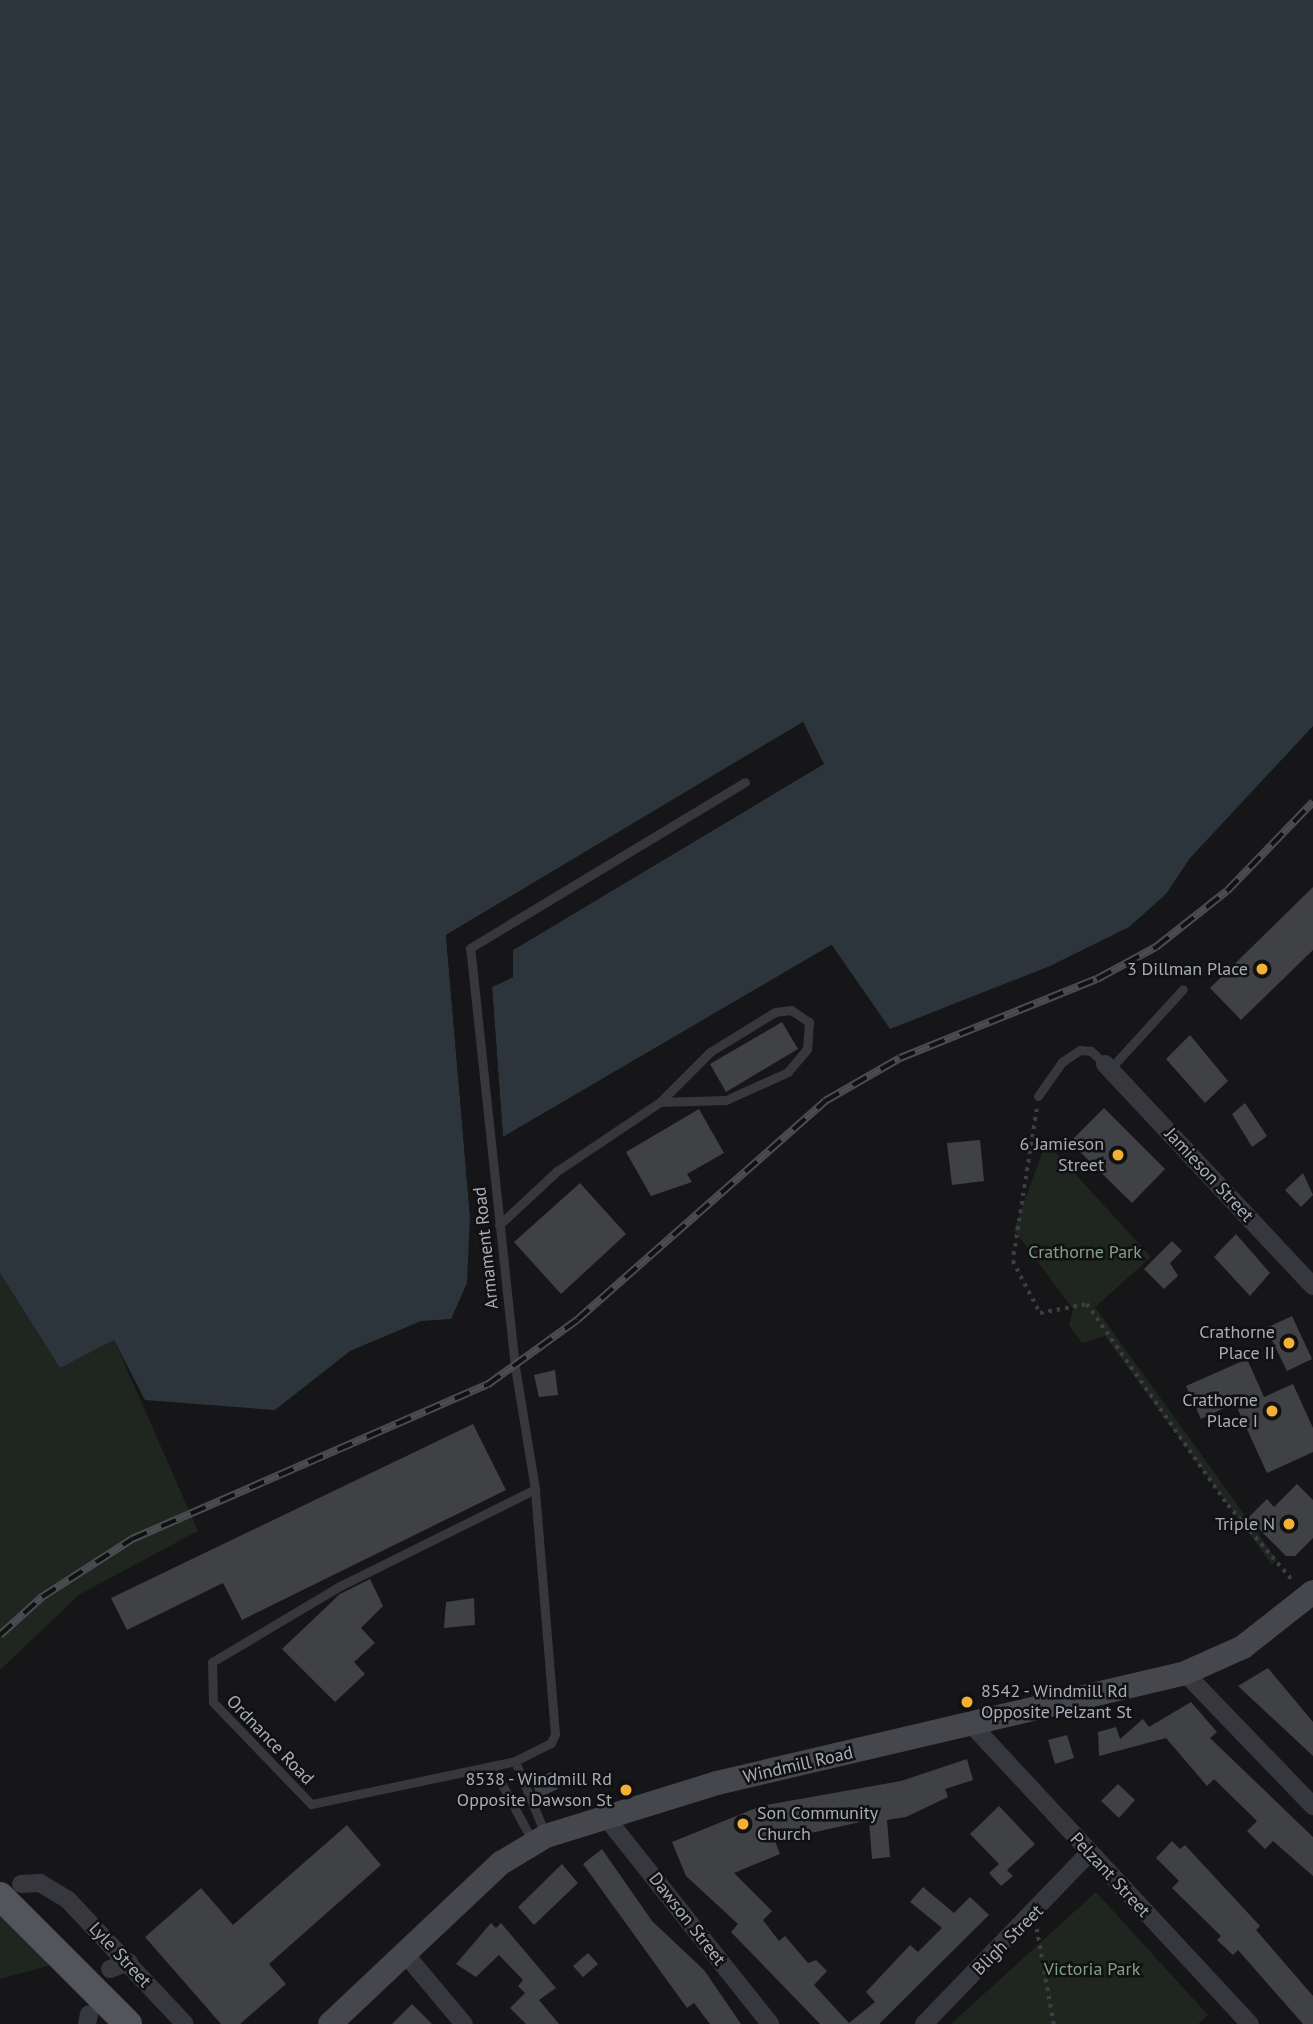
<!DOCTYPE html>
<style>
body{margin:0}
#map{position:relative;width:1313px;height:2024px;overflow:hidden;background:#161618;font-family:"PT Sans",sans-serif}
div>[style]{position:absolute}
.green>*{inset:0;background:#1e261f}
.water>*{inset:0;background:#2c353c}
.pier>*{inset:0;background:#161618}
.building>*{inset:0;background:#404145}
.path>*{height:3.5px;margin-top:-1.75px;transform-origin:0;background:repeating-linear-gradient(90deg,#3d3f44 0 3.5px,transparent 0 8.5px)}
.lane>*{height:9px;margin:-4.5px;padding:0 4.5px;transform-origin:4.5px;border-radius:4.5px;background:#37383d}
.street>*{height:18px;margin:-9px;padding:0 9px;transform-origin:9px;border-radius:9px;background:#37383d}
.secondary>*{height:24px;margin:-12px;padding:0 12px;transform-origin:12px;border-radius:12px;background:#45474d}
.primary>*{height:28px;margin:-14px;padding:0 14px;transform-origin:14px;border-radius:14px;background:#53555c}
.rail>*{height:8px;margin-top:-4px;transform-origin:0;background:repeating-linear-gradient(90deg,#111113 0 16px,#4a4c52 0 32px);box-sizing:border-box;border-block:2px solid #4a4c52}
.dots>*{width:19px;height:19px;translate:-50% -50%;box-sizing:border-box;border:4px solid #111113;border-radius:50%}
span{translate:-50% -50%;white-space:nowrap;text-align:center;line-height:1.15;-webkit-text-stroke:5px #111113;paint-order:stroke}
.poi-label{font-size:18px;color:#a8adb8}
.right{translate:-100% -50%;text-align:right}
.left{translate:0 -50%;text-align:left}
.street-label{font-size:18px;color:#a8adb8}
.park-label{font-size:18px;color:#7fa381}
</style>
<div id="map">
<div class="green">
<div style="clip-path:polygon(1046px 1142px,1151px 1257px,1095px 1307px,1277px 1560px,1272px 1565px,1105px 1336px,1082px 1343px,1069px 1325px,1073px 1309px,1014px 1230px)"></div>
<div style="clip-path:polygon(0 1273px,60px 1368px,114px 1340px,198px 1531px,80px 1594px,0 1670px)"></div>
<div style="clip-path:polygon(1096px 1892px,1208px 2015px,1198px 2024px,951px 2024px)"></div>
<div style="clip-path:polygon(0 1909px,51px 1936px,48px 1966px,0 1979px)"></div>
</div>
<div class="water">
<div style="clip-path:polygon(0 0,1313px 0,1313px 726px,1190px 858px,1166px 894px,1129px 927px,1050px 966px,890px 1029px,831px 945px,503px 1137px,492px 987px,513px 977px,513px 950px,823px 764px,803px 722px,446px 935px,470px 1216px,467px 1283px,451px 1319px,421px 1321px,350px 1351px,275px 1410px,145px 1400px,114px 1340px,60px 1368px,0 1273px)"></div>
</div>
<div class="pier">
<div style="clip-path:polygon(803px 722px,824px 764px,513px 950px,513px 977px,492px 987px,503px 1137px,832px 945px,890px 1029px,831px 950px,505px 1140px,500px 1138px,489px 987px,510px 975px,511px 948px,819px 763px,802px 727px,449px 937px,473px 1194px,470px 1216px,446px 935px)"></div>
</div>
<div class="building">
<div style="clip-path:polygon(1313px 887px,1313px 950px,1241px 1020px,1210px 988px)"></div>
<div style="clip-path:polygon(782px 1022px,798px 1049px,726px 1092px,710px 1064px)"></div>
<div style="clip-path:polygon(1190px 1035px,1228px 1081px,1205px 1103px,1166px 1059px)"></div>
<div style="clip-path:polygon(1245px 1103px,1267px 1136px,1252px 1147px,1232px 1114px)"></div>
<div style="clip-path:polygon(1104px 1108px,1165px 1169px,1132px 1203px,1070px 1142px)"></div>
<div style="clip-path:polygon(699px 1109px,724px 1153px,687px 1174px,692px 1182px,651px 1196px,626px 1152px)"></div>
<div style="clip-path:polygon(980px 1140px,984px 1181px,952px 1185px,947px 1143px)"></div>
<div style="clip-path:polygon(1303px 1173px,1313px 1195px,1301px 1207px,1285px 1190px)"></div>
<div style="clip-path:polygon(580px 1183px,626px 1234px,561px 1294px,514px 1242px)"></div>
<div style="clip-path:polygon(1236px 1234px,1270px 1273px,1250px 1296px,1214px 1257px)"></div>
<div style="clip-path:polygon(1172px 1241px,1182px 1251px,1170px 1263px,1178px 1276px,1164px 1289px,1144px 1269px)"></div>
<div style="clip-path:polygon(1292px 1316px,1312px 1359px,1287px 1371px,1266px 1328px)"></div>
<div style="clip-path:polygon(1247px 1359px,1264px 1397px,1293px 1384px,1313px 1428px,1313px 1452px,1267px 1473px,1235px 1403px,1201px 1419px,1186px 1386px)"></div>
<div style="clip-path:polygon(555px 1370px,558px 1395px,539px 1397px,534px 1375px)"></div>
<div style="clip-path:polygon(473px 1424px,506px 1490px,242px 1620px,223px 1583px,127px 1630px,111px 1598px)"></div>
<div style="clip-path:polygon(1297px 1484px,1313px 1500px,1313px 1538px,1295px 1556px,1286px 1556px,1248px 1518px,1267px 1499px,1274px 1507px)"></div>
<div style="clip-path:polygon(370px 1579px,383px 1606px,361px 1628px,375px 1643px,354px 1662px,365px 1674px,335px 1702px,282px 1649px,340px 1594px)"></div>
<div style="clip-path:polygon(474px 1598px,475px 1625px,444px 1628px,446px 1602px)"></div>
<div style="clip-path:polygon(1268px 1668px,1313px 1722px,1313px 1756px,1238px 1686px)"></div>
<div style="clip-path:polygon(1191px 1702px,1217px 1732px,1210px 1738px,1313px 1837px,1313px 1876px,1273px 1841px,1265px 1849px,1247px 1831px,1257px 1821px,1214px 1779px,1207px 1786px,1166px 1738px,1099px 1756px,1098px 1732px,1116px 1727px,1120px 1739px,1143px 1719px,1149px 1727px)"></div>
<div style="clip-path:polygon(1067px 1735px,1074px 1758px,1055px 1764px,1048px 1740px)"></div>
<div style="clip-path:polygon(967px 1759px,973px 1780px,945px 1789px,948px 1797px,906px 1817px,887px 1820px,890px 1857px,872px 1859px,869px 1820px,775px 1841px,780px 1854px,734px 1873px,772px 1911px,763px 1920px,779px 1941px,785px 1936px,808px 1963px,816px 1960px,827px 1971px,814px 1985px,849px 2023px,875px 2002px,866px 1992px,910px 1945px,918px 1952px,942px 1928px,910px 1902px,923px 1887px,954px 1913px,970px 1897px,989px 1915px,879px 2024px,820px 2024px,731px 1932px,738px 1924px,686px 1876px,672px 1842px,761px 1806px,901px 1781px)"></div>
<div style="clip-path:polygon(551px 1772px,558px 1789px,538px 1798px,531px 1781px)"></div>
<div style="clip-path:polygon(1118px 1784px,1135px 1800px,1119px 1818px,1101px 1801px)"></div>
<div style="clip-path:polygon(999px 1806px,1035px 1844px,1007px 1870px,1013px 1876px,1001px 1886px,989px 1873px,999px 1864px,970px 1834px)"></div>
<div style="clip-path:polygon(347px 1825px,381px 1865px,269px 1964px,286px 1984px,240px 2024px,221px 2024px,145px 1937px,201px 1888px,233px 1925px)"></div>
<div style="clip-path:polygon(1172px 1841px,1180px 1849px,1185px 1845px,1260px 1926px,1256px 1930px,1313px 1996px,1313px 2024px,1303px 2024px,1238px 1950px,1233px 1955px,1217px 1940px,1221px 1936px,1172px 1888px,1179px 1881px,1156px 1858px)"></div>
<div style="clip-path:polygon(602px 1849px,652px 1921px,704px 1970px,741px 2024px,710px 2024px,694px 2003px,687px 2008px,583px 1864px)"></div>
<div style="clip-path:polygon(562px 1864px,578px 1883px,534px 1925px,518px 1907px)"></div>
<div style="clip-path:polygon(491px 1923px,496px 1928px,501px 1923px,556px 1988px,539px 2000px,559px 2024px,526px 2024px,510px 2008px,525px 1993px,518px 1986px,523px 1980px,499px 1955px,476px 1977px,456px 1964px)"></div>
<div style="clip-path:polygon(588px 1953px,598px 1964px,583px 1977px,573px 1966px)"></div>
<div style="clip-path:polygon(412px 2004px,432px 2024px,392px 2024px)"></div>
</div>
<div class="path">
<div style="left:1037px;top:1109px;width:154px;rotate:99deg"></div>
<div style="left:1013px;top:1261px;width:59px;rotate:62.6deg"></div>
<div style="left:1040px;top:1313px;width:48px;rotate:-10.8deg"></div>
<div style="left:1087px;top:1304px;width:246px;rotate:55deg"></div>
<div style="left:1228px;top:1505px;width:101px;rotate:49.4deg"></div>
<div style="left:1037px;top:1929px;width:97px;rotate:79.9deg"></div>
</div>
<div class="lane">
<div style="left:1110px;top:1069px;width:108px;rotate:-47.6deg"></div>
<div style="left:1038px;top:1096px;width:42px;rotate:-54.8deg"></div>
<div style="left:1062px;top:1062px;width:22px;rotate:-34deg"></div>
<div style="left:1080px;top:1050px;width:11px;rotate:5deg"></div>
<div style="left:1091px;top:1051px;width:19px;rotate:43deg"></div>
<div style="left:499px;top:1225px;width:79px;rotate:-43deg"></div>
<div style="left:557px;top:1171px;width:124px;rotate:-33.8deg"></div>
<div style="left:660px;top:1102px;width:71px;rotate:-45deg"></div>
<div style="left:710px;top:1052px;width:76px;rotate:-31.6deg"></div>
<div style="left:775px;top:1012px;width:16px;rotate:-7deg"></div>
<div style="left:791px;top:1010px;width:22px;rotate:34deg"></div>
<div style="left:809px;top:1022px;width:27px;rotate:94deg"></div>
<div style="left:807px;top:1049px;width:30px;rotate:130deg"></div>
<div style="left:788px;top:1072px;width:68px;rotate:155.7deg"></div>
<div style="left:726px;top:1100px;width:66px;rotate:178.3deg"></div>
<div style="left:492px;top:1766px;width:24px;rotate:-12deg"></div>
<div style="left:546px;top:1836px;width:81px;rotate:-112.5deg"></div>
<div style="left:515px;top:1761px;width:40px;rotate:-26.6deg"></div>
<div style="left:551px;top:1743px;width:10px;rotate:-66deg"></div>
<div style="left:555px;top:1734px;width:246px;rotate:-94.7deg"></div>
<div style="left:535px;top:1489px;width:124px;rotate:-99.3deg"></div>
<div style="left:515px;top:1367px;width:421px;rotate:-96.1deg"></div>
<div style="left:470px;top:948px;width:321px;rotate:-31.1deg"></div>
<div style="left:533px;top:1842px;width:86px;rotate:-118.3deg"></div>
<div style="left:492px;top:1766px;width:185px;rotate:168.1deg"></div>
<div style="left:311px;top:1804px;width:141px;rotate:-133.9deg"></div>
<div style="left:213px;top:1702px;width:40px;rotate:-91.4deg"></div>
<div style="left:212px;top:1662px;width:149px;rotate:-30.7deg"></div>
<div style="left:340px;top:1586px;width:218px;rotate:-26.4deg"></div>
</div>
<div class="street">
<div style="left:1105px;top:1064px;width:304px;rotate:46.9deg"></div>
<div style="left:1185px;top:1673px;width:185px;rotate:46.1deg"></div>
<div style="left:972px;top:1725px;width:408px;rotate:47.1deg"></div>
<div style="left:604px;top:1815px;width:267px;rotate:51.5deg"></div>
<div style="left:21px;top:1884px;width:19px;rotate:-3deg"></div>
<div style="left:40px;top:1883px;width:33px;rotate:31deg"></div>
<div style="left:68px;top:1900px;width:170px;rotate:46.7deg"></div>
<div style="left:406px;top:1955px;width:90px;rotate:50deg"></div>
<div style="left:110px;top:1969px;width:20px;rotate:-20deg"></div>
<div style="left:87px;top:2024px;width:10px;rotate:-79deg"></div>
<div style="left:924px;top:2024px;width:238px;rotate:-46deg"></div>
</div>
<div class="secondary">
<div style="left:330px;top:2024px;width:235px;rotate:-43.3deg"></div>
<div style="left:501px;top:1863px;width:52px;rotate:-31deg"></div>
<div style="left:546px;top:1836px;width:179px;rotate:-17.2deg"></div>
<div style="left:717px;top:1783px;width:481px;rotate:-13.2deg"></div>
<div style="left:1185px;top:1673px;width:64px;rotate:-24.1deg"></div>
<div style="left:1243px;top:1647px;width:89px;rotate:-38.2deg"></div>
</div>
<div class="primary">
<div style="left:0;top:1896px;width:181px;rotate:45deg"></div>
</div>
<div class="rail">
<div style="left:0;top:1635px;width:57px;rotate:-42.1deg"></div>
<div style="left:42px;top:1597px;width:107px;rotate:-32.8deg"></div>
<div style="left:132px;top:1539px;width:387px;rotate:-23.5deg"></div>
<div style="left:487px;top:1385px;width:111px;rotate:-35.8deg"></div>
<div style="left:577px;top:1320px;width:331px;rotate:-41.4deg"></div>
<div style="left:825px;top:1101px;width:86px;rotate:-29.8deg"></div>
<div style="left:900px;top:1058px;width:212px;rotate:-21.9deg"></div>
<div style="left:1097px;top:979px;width:67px;rotate:-28.5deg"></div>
<div style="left:1156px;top:947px;width:90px;rotate:-38.3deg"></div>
<div style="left:1227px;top:891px;width:124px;rotate:-46deg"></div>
</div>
<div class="dots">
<div style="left:1262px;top:969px;background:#f2b134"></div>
<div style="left:1118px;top:1155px;background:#f2b134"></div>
<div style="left:1289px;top:1343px;background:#f2b134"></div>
<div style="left:1272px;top:1411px;background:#f2b134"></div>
<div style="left:1289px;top:1524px;background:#f2b134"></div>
<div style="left:967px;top:1702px;background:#f2b134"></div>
<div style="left:626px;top:1790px;background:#f2b134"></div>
<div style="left:743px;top:1824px;background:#f2b134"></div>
</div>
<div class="poi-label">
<span class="right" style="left:1248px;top:969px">3 Dillman Place</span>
<span class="right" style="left:1104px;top:1155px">6 Jamieson<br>Street</span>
<span class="right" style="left:1275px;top:1343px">Crathorne<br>Place II</span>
<span class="right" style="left:1258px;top:1411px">Crathorne<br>Place I</span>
<span class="right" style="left:1275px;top:1524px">Triple N</span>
<span class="left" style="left:981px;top:1702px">8542 - Windmill Rd<br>Opposite Pelzant St</span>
<span class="right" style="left:612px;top:1790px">8538 - Windmill Rd<br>Opposite Dawson St</span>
<span class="left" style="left:757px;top:1824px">Son Community<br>Church</span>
</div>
<div class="street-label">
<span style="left:1209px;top:1175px;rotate:47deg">Jamieson Street</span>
<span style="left:486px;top:1248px;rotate:-96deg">Armament Road</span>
<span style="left:270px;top:1740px;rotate:46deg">Ordnance Road</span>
<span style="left:798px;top:1765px;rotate:-13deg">Windmill Road</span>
<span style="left:1110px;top:1875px;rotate:47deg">Pelzant Street</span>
<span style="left:687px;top:1919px;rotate:52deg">Dawson Street</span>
<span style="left:1008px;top:1940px;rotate:-45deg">Bligh Street</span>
<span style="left:120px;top:1955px;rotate:47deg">Lyle Street</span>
</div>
<div class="park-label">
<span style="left:1085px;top:1252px">Crathorne Park</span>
<span style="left:1092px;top:1969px">Victoria Park</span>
</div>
</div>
